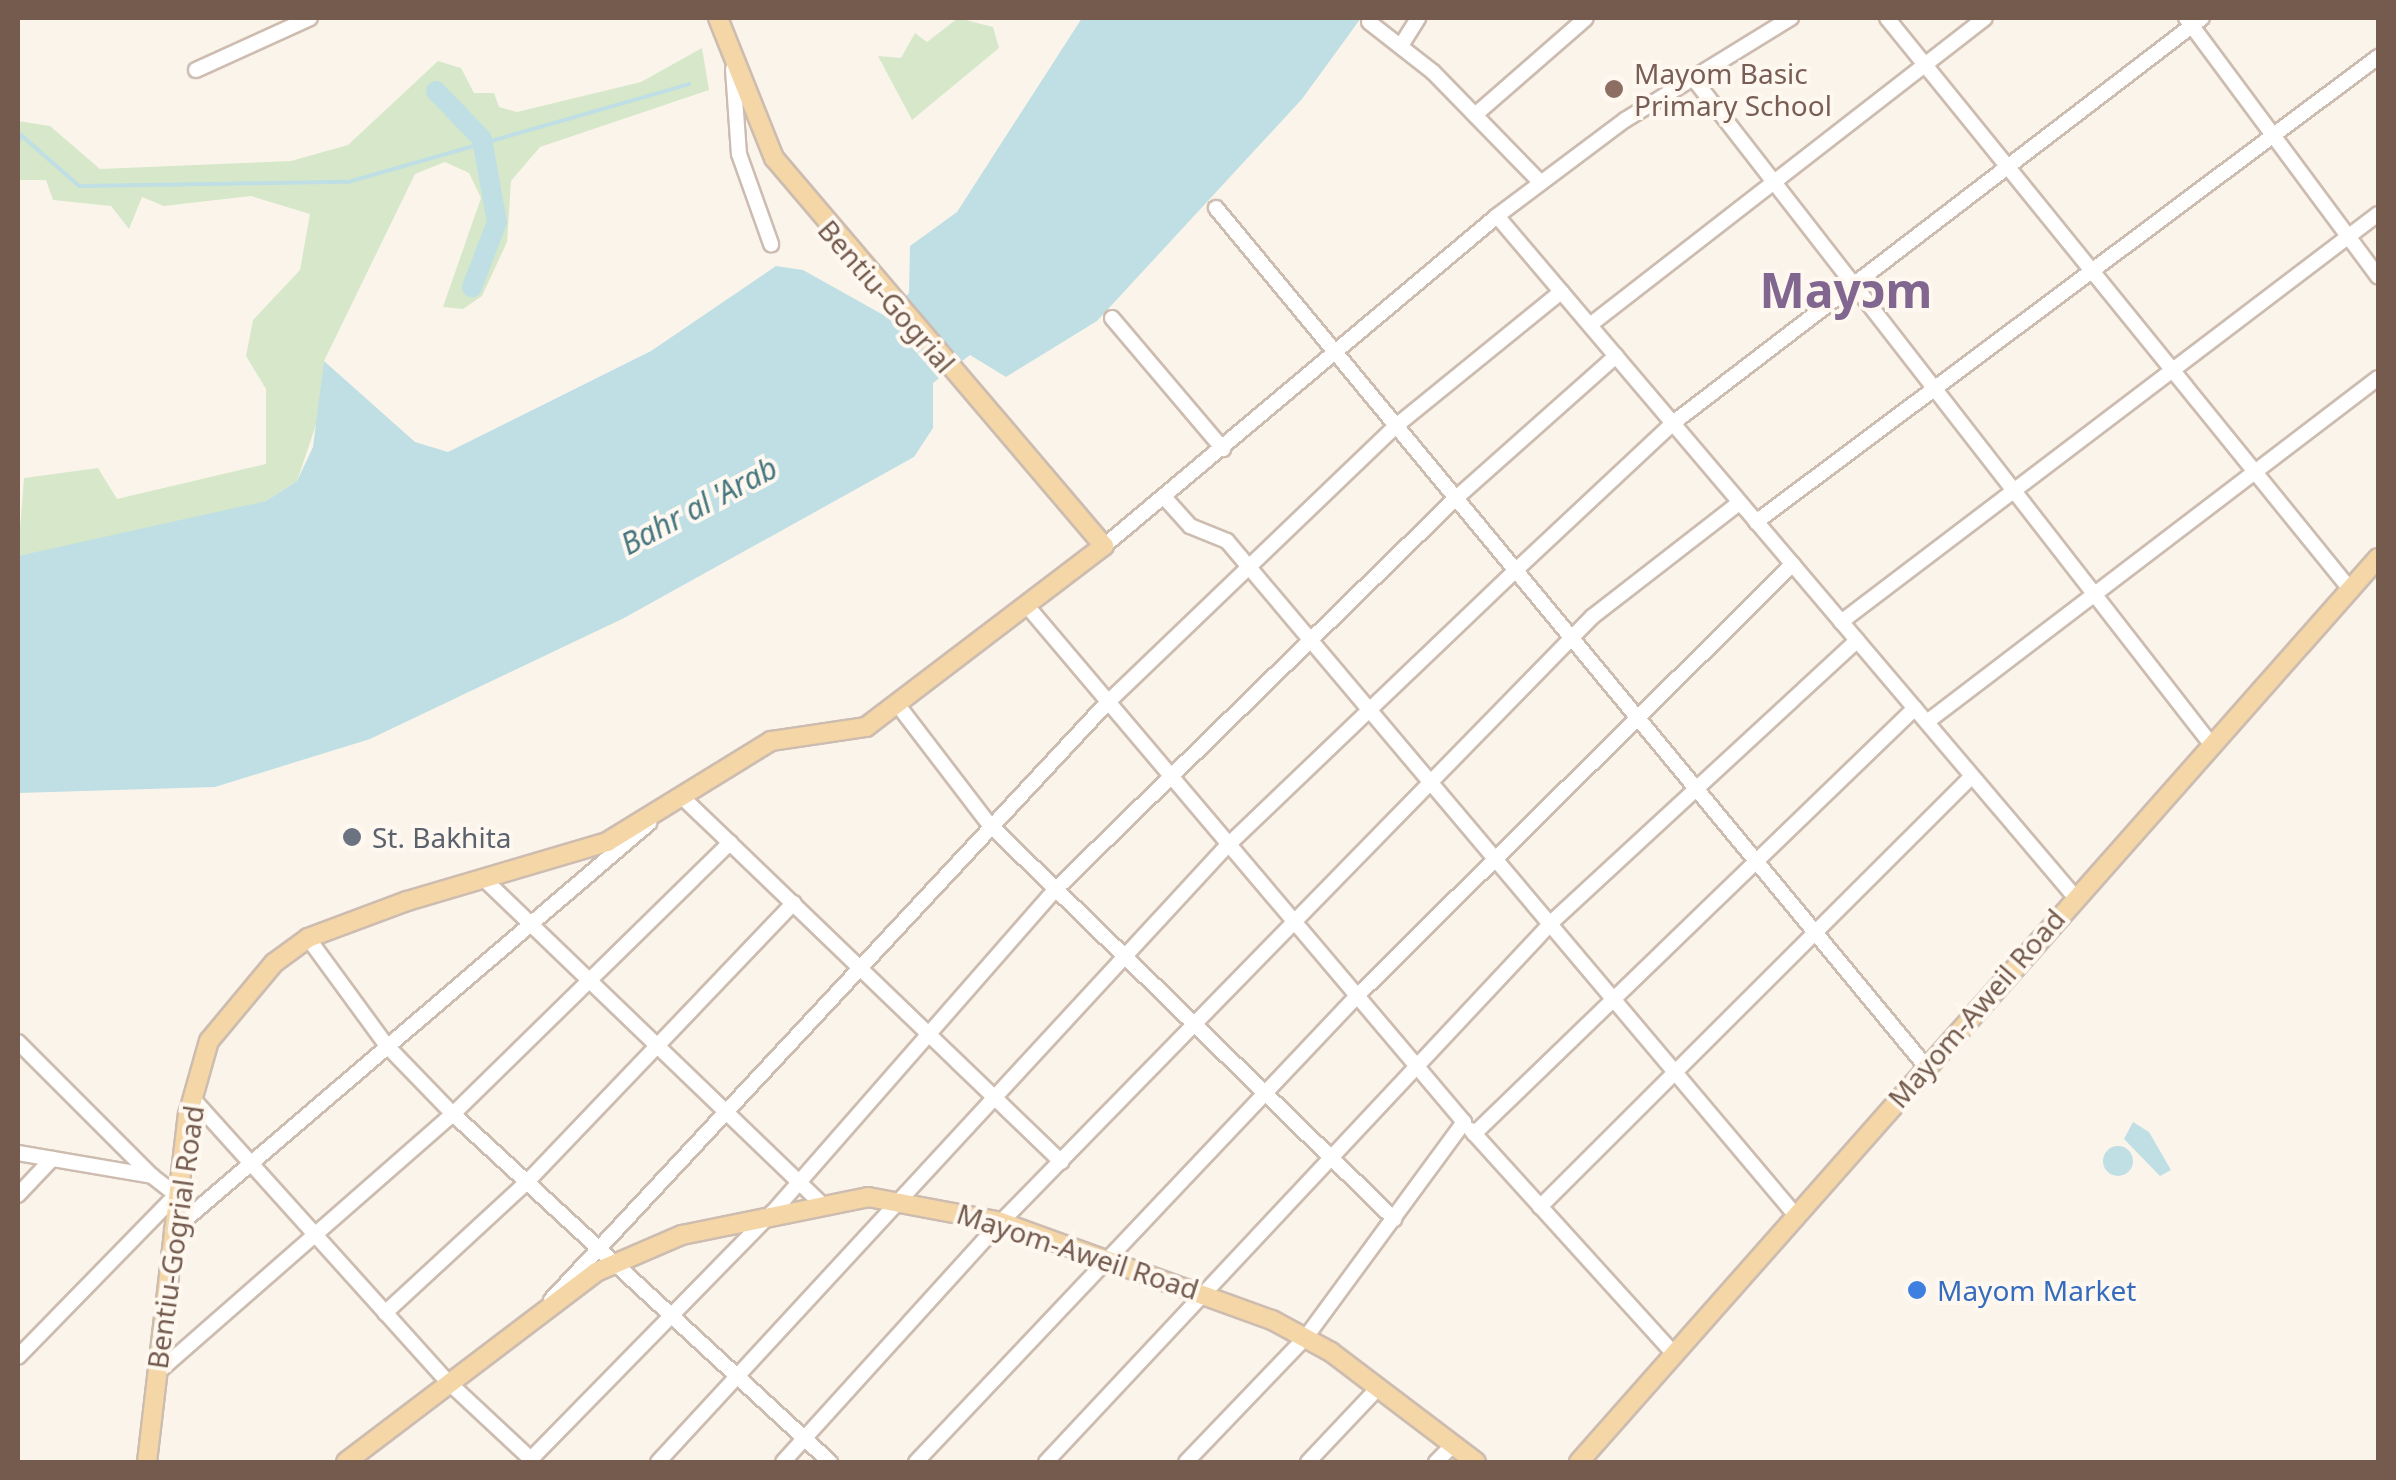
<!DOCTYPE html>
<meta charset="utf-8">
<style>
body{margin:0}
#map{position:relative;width:2396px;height:1480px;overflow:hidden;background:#fbf4ea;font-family:"Noto Sans",sans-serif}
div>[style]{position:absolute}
.green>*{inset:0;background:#d6e8c9}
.water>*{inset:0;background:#bfdfe4}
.round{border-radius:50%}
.stream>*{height:4px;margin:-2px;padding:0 2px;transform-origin:2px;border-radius:2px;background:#bfdfe4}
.river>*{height:20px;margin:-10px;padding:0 10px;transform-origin:10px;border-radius:10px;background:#bfdfe4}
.roads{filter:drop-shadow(2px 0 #cdbcb0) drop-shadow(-2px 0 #cdbcb0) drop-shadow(0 2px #cdbcb0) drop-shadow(0 -2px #cdbcb0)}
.minor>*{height:14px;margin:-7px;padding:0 7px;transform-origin:7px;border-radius:7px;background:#fff}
.major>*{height:18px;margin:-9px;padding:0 9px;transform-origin:9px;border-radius:9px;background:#f4d6a7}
.dots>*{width:28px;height:28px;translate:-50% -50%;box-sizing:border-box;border:5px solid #fef8f0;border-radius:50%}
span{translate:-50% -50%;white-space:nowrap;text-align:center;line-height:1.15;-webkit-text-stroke:8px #fef8f0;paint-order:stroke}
.education-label{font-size:28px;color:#785e54}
.left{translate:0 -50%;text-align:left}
.street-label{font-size:28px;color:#745b4e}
.worship-label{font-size:28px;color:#5b616d}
.shop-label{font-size:28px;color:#366cbe}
.water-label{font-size:30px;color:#46777f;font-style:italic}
.town-label{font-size:48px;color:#816690;font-weight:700}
.frame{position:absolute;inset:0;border:20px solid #745b4e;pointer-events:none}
</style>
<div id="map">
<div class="green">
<div style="clip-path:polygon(958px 18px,993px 27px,999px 48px,912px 120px,878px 56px,901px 58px,915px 33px,927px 42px)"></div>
<div style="clip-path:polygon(702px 48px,709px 90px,540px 147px,511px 181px,507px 242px,482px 296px,463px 309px,443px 307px,481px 198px,469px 173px,445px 162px,415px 174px,324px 361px,322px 407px,297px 481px,266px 501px,180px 526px,18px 556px,24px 478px,98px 468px,117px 499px,266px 464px,266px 389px,246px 356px,253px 320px,300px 270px,310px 214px,251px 196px,164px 206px,142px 197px,129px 229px,111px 206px,53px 200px,46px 180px,18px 180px,18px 121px,50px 126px,100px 169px,291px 161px,348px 145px,438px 61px,461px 68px,474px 93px,494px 93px,499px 107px,517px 112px,641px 82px)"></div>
</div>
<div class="water">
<div style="clip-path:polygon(1082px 18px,1361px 18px,1302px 99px,1097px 321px,1006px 377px,970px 355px,933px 383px,933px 428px,914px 457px,624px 618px,370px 739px,215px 787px,18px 793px,18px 556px,266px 501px,297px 481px,313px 447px,324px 361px,415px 442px,448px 452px,651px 351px,776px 266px,803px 270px,887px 317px,909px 293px,910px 246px,957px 212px)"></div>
<div style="clip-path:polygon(2133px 1122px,2149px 1132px,2171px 1170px,2160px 1176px,2124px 1139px)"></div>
<div class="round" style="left:2103px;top:1146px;width:30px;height:30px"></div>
</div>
<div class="stream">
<div style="left:18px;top:143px;width:9px;rotate:-69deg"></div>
<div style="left:21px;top:135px;width:77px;rotate:41.3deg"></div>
<div style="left:79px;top:186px;width:269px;rotate:-0.9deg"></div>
<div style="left:348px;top:182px;width:355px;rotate:-16deg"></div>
</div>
<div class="river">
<div style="left:436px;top:91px;width:66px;rotate:46.2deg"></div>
<div style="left:482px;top:139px;width:84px;rotate:79.8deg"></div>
<div style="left:497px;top:222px;width:70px;rotate:111deg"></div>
</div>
<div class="roads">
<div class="minor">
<div style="left:1887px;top:18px;width:734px;rotate:50.97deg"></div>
<div style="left:2186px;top:18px;width:322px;rotate:53.4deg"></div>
<div style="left:1369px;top:22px;width:81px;rotate:38deg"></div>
<div style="left:1433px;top:72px;width:152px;rotate:45.8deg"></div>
<div style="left:1402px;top:44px;width:31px;rotate:-58deg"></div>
<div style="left:733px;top:69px;width:85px;rotate:86deg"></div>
<div style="left:739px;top:154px;width:96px;rotate:70.4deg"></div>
<div style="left:196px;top:70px;width:125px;rotate:-24.5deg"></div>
<div style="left:1693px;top:78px;width:844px;rotate:52.13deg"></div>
<div style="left:1475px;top:115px;width:147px;rotate:-41.1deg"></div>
<div style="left:1216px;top:208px;width:1111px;rotate:50.41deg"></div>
<div style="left:1497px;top:216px;width:160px;rotate:-36.9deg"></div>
<div style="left:1625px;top:120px;width:195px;rotate:-31.6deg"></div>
<div style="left:1112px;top:318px;width:172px;rotate:49.7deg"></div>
<div style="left:1590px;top:325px;width:500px;rotate:-37.85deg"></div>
<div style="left:1164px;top:497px;width:39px;rotate:48deg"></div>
<div style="left:1190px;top:526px;width:40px;rotate:22deg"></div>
<div style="left:1227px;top:541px;width:884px;rotate:49.86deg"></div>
<div style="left:1756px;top:522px;width:777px;rotate:-36.78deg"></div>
<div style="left:1104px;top:546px;width:513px;rotate:-40.02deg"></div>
<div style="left:1497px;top:216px;width:893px;rotate:49.68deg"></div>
<div style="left:1028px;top:607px;width:675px;rotate:49.75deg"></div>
<div style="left:1464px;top:1122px;width:267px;rotate:126.3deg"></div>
<div style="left:1306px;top:1337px;width:173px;rotate:133.8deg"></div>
<div style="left:1841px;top:622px;width:674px;rotate:-37.23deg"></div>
<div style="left:901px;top:709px;width:145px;rotate:52.6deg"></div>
<div style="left:989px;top:824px;width:566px;rotate:44.28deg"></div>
<div style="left:1927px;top:722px;width:567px;rotate:-37.33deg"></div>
<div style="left:684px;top:799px;width:64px;rotate:43.7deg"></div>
<div style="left:486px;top:881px;width:465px;rotate:43.9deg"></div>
<div style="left:308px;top:938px;width:134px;rotate:53.8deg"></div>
<div style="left:387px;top:1046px;width:95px;rotate:45.9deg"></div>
<div style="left:453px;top:1114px;width:513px;rotate:42.71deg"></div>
<div style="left:18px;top:1042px;width:190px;rotate:45deg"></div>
<div style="left:193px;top:1099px;width:378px;rotate:48deg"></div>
<div style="left:446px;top:1380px;width:120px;rotate:43deg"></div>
<div style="left:1471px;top:1130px;width:304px;rotate:47.8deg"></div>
<div style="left:1474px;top:1134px;width:613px;rotate:-44.01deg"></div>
<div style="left:18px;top:1153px;width:136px;rotate:9.7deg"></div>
<div style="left:152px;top:1176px;width:31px;rotate:38deg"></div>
<div style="left:176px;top:1195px;width:226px;rotate:134.3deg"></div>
<div style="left:18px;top:1195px;width:50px;rotate:-46.6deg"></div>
<div style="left:1540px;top:1207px;width:610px;rotate:-44.93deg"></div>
<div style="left:172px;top:1231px;width:628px;rotate:-40.54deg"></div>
<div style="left:551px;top:1300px;width:816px;rotate:-47.04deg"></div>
<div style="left:1107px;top:703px;width:400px;rotate:-43.8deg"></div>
<div style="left:1396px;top:426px;width:213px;rotate:-39.1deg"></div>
<div style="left:385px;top:1313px;width:193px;rotate:-42.7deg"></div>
<div style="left:527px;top:1182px;width:386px;rotate:-46.3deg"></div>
<div style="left:157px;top:1373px;width:393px;rotate:-41.2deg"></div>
<div style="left:453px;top:1114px;width:388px;rotate:-44.4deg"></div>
<div style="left:730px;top:843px;width:460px;rotate:43.9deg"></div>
<div style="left:528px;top:1462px;width:350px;rotate:-45.6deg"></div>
<div style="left:773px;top:1212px;width:429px;rotate:-48.8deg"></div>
<div style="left:1056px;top:889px;width:559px;rotate:-44.35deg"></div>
<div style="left:1456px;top:498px;width:214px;rotate:-41.6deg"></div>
<div style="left:658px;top:1462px;width:837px;rotate:-47.28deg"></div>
<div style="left:1226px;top:847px;width:401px;rotate:-43.7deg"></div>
<div style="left:1516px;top:570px;width:215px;rotate:-43.1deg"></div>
<div style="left:1673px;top:423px;width:666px;rotate:-37.44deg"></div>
<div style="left:783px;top:1462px;width:324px;rotate:-47.8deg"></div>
<div style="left:1001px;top:1222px;width:846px;rotate:-45.67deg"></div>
<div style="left:1592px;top:617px;width:187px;rotate:-37.8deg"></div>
<div style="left:916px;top:1462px;width:640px;rotate:-46.58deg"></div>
<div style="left:1356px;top:997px;width:615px;rotate:-44.74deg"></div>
<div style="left:1046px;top:1462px;width:741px;rotate:-46.86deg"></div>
<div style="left:1553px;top:921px;width:414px;rotate:-42.7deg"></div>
<div style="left:1308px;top:1462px;width:102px;rotate:-46.6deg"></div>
<div style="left:1436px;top:1462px;width:24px;rotate:-45deg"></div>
</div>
<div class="major">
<div style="left:147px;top:1462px;width:349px;rotate:-83.3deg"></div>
<div style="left:188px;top:1115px;width:77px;rotate:-74.2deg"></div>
<div style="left:209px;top:1041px;width:102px;rotate:-50.2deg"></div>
<div style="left:274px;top:963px;width:42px;rotate:-36.3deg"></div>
<div style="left:308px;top:938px;width:106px;rotate:-20.5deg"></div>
<div style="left:407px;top:901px;width:209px;rotate:-16.4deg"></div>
<div style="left:607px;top:842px;width:193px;rotate:-31.6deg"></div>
<div style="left:771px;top:741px;width:96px;rotate:-8.4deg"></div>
<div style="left:866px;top:727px;width:299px;rotate:-37.3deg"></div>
<div style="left:1104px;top:546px;width:509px;rotate:-130.38deg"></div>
<div style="left:774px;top:158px;width:151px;rotate:-111.8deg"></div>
<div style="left:346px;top:1462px;width:314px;rotate:-37.2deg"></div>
<div style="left:596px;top:1272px;width:94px;rotate:-23.3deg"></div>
<div style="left:682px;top:1235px;width:190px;rotate:-11.5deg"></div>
<div style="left:868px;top:1197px;width:135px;rotate:10.6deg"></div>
<div style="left:1001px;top:1222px;width:288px;rotate:19.9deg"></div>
<div style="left:1272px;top:1320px;width:67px;rotate:28.5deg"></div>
<div style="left:1331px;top:1352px;width:182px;rotate:37.2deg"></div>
<div style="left:1579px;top:1462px;width:1206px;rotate:-48.53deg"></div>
</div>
</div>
<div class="dots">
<div style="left:1614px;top:89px;background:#8d6e63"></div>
<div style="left:352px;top:837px;background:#6b7280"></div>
<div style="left:1917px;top:1290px;background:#3f7fe0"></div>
</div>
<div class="education-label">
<span class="left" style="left:1634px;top:89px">Mayom Basic<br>Primary School</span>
</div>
<div class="street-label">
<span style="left:887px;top:296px;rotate:49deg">Bentiu-Gogrial</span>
<span style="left:1976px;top:1008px;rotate:-49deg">Mayom-Aweil Road</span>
<span style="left:175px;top:1237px;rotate:-82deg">Bentiu-Gogrial Road</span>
<span style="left:1078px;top:1251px;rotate:18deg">Mayom-Aweil Road</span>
</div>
<div class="worship-label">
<span class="left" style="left:372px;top:837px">St. Bakhita</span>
</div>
<div class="shop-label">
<span class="left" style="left:1937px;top:1290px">Mayom Market</span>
</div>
<div class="water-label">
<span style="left:699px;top:506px;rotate:-28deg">Bahr al 'Arab</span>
</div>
<div class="town-label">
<span style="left:1846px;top:290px">Mayɔm</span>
</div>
<div class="frame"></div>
</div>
